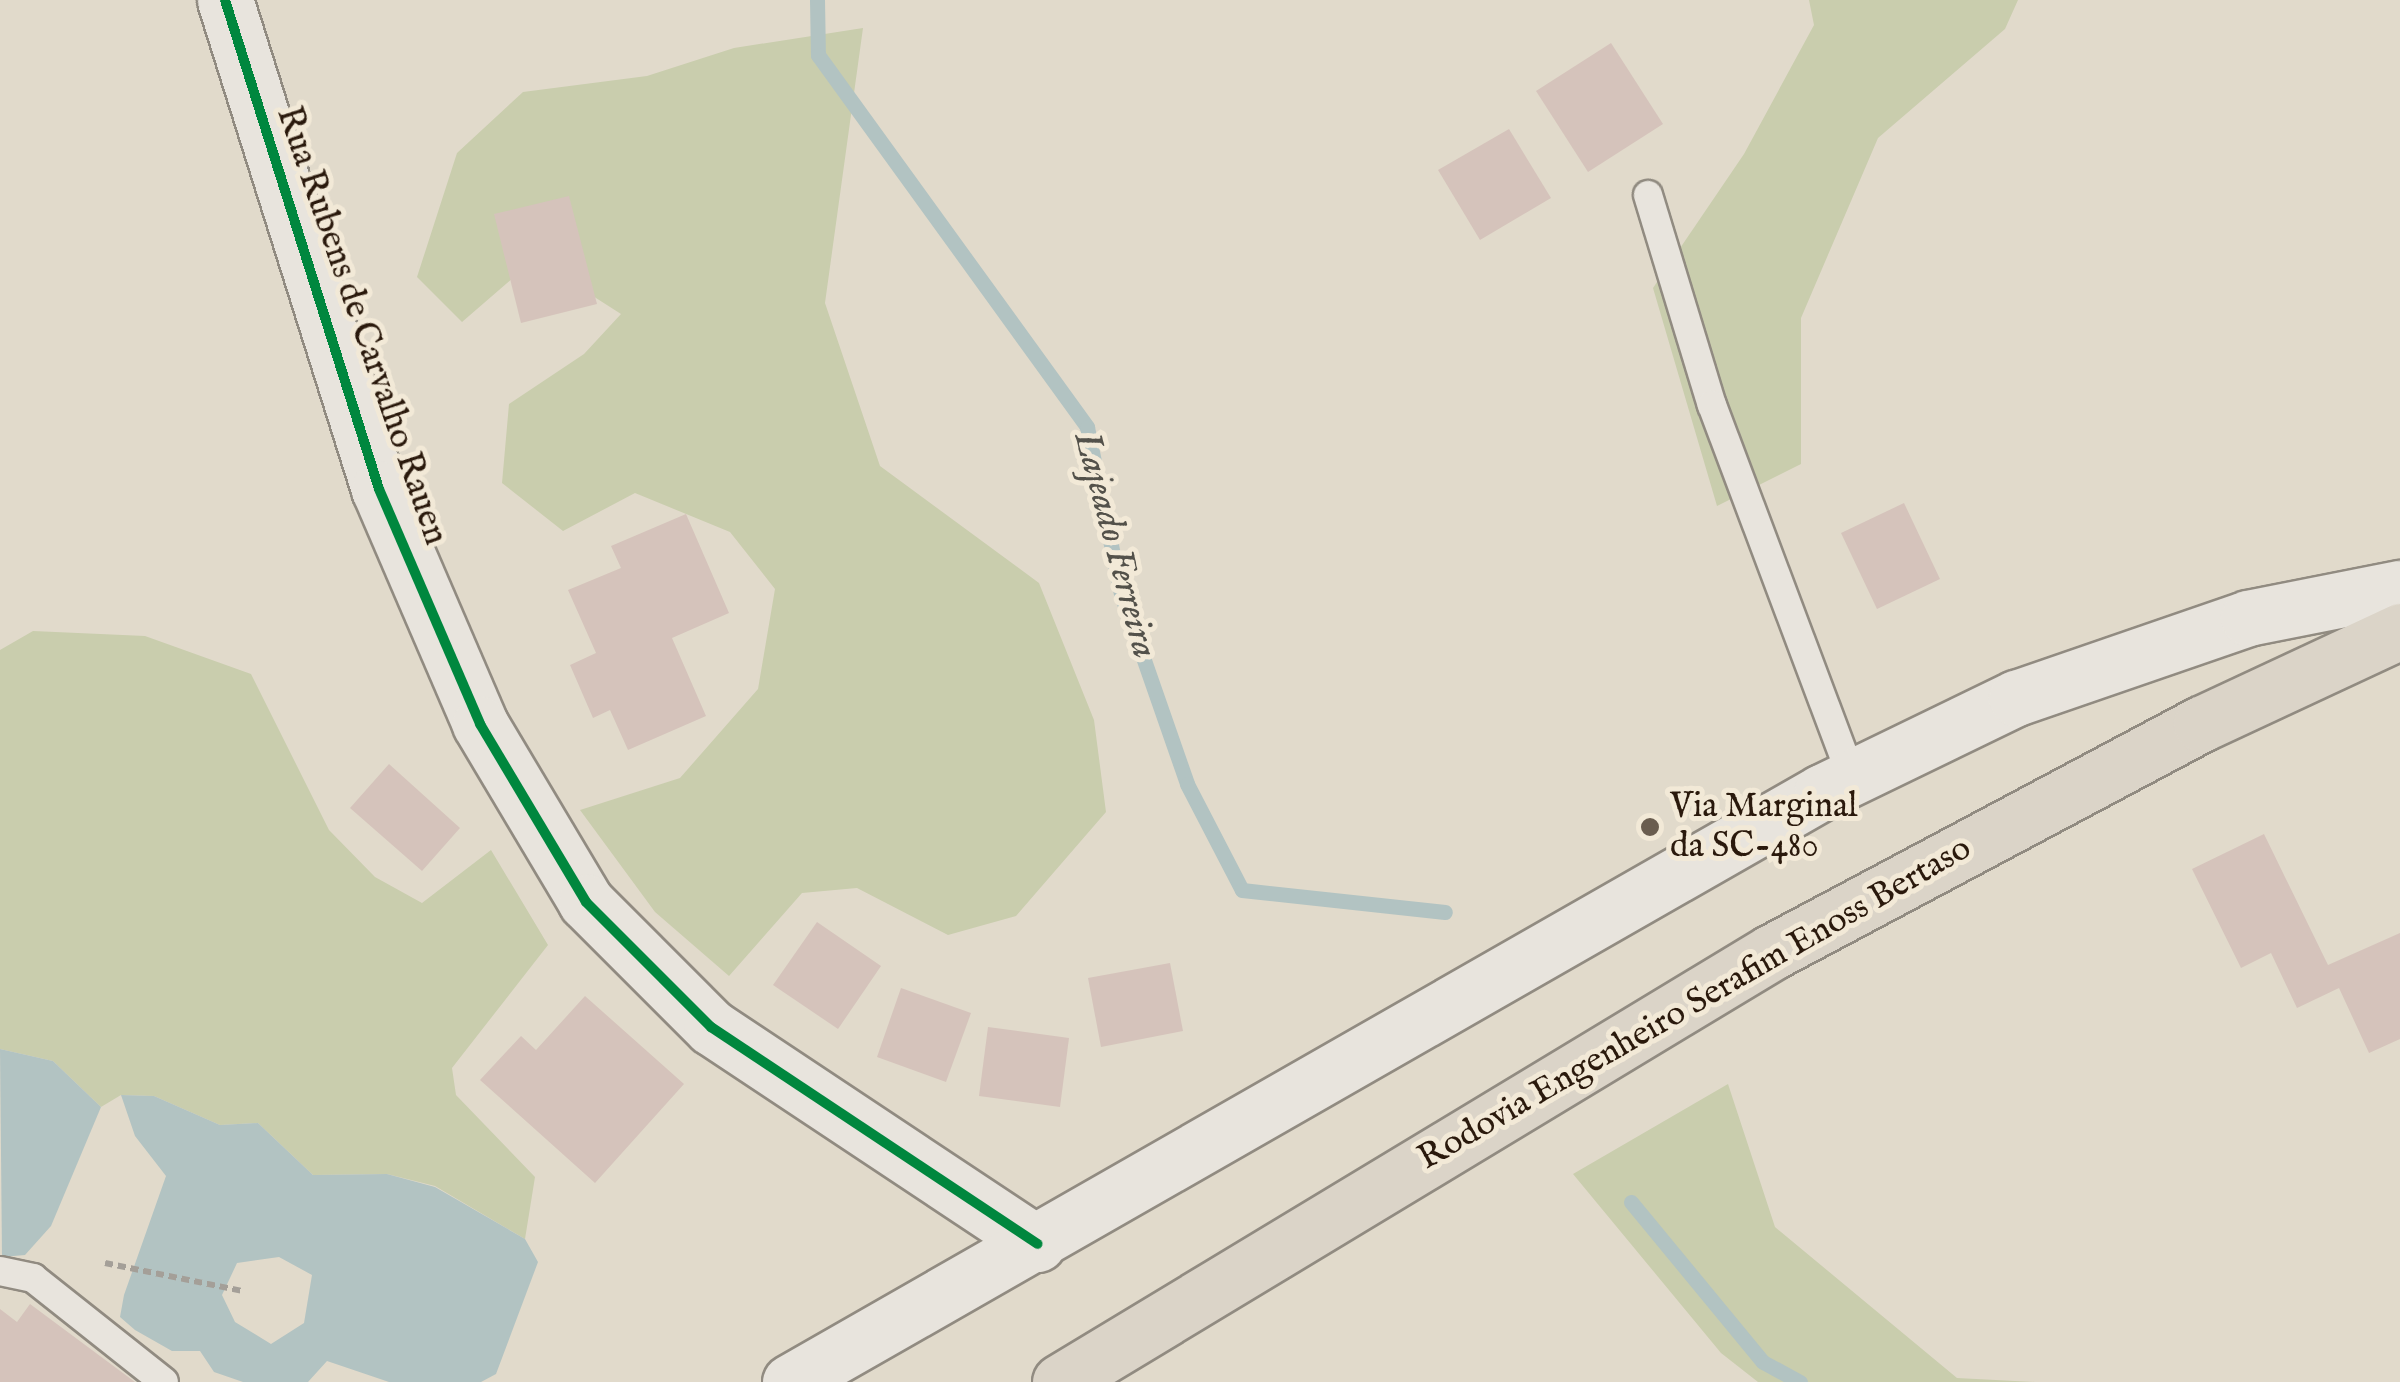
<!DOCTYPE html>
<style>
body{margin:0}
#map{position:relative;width:2400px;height:1382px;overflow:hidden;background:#e1dacb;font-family:"IM FELL English",serif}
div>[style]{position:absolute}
.green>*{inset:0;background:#c9cdad}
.water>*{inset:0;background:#b2c3c2}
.stream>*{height:15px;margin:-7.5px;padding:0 7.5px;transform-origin:7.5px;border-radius:7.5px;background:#b2c3c2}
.building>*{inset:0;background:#d5c3bb}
.path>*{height:6px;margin-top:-3px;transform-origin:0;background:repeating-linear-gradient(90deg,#a49f98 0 8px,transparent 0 13px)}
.roads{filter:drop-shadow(2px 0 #918b81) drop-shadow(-2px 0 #918b81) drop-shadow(0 2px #918b81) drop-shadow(0 -2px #918b81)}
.lane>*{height:28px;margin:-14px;padding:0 14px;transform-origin:14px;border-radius:14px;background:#e8e4dd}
.street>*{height:55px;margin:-27.5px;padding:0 27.5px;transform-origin:27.5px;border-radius:27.5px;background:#e8e4dd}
.secondary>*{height:55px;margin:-27.5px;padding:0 27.5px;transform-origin:27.5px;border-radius:27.5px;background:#e8e4dd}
.highway>*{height:55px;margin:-27.5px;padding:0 27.5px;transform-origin:27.5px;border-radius:27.5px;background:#dbd4c8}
.cycleway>*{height:10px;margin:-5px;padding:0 5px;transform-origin:5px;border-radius:5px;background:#00873e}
.dots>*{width:28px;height:28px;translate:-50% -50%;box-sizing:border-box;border:5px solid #f2e9d7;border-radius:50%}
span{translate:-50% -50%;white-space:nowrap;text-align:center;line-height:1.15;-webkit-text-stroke:10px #f2e9d7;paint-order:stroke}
.street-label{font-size:35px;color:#2a190c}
.poi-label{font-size:35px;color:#2a190c}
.left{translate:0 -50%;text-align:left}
.water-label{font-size:38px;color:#53514a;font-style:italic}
</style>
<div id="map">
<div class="green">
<div style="clip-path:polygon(1809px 0,2018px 0,2005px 29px,1878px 138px,1801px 318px,1801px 464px,1717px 506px,1653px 288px,1744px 154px,1814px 25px)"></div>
<div style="clip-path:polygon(863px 28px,825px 303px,880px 466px,1039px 583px,1094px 720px,1106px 812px,1016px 916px,948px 935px,857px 888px,802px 893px,729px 976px,655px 912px,580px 810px,680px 778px,758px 689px,775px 589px,730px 532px,635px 493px,563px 531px,502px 483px,509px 404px,584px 354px,621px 314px,535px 259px,462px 322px,417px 277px,457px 153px,523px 92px,647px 76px,734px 48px)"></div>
<div style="clip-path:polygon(33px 631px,145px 636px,251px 674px,329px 830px,375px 877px,422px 903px,491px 850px,548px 945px,452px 1068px,456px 1095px,535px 1177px,525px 1239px,435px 1186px,387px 1174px,313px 1175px,258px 1123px,220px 1125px,154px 1096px,121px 1095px,101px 1107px,53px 1061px,0 1049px,0 650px)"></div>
<div style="clip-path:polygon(1728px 1084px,1775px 1227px,1957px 1378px,2035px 1382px,1758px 1382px,1721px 1353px,1573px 1174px)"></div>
</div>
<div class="water">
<div style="clip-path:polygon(0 1049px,53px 1061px,101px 1107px,51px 1226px,25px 1255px,2px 1257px)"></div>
<div style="clip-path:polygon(evenodd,121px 1095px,154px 1096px,220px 1125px,258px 1123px,313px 1175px,387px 1174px,435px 1187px,525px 1239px,538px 1262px,496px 1374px,481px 1382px,389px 1382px,327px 1361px,308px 1382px,243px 1382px,214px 1372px,200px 1351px,172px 1351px,135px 1330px,120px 1317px,124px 1295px,166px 1176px,135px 1136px,121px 1095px,279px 1257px,312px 1275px,304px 1323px,271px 1344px,235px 1322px,222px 1295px,237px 1263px,279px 1257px)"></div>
</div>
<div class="stream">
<div style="left:817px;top:0;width:55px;rotate:89deg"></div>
<div style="left:818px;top:55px;width:459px;rotate:54.1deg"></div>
<div style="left:1087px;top:427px;width:170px;rotate:78.5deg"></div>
<div style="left:1121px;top:594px;width:201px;rotate:70.8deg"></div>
<div style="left:1187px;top:784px;width:119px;rotate:62.6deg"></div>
<div style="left:1242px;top:890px;width:204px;rotate:6.2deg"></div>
<div style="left:1631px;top:1202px;width:207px;rotate:50.5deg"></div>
<div style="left:1763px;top:1362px;width:42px;rotate:28.4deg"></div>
</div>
<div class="building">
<div style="clip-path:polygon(1611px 43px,1663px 124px,1588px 172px,1536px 91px)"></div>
<div style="clip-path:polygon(1509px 129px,1551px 198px,1480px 240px,1438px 170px)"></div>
<div style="clip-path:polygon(569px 196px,597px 304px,521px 323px,494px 214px)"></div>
<div style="clip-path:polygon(1904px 503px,1940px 579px,1877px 609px,1841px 533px)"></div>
<div style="clip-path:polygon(686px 514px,729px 613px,672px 638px,706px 716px,628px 750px,610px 710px,593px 718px,570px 665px,596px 653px,568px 590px,621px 568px,611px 546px)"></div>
<div style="clip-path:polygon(389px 764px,460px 828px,422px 871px,350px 808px)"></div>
<div style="clip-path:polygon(2264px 834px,2328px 965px,2400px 933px,2400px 1039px,2369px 1053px,2339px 988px,2297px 1008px,2271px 953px,2241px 968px,2192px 869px)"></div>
<div style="clip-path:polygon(817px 922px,881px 966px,838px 1029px,773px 985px)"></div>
<div style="clip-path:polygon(1170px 963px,1183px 1031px,1101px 1047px,1088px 978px)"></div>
<div style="clip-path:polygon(901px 988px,971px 1013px,946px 1082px,877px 1057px)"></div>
<div style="clip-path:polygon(585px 996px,684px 1084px,595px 1183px,480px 1080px,521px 1036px,536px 1050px)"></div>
<div style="clip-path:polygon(988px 1027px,1069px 1038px,1060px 1107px,979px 1096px)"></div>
<div style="clip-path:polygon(30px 1304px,135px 1382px,0 1382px,0 1309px,17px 1322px)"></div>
</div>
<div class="path">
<div style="left:105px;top:1263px;width:141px;rotate:11.5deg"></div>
</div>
<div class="roads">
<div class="lane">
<div style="left:1648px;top:195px;width:220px;rotate:73.1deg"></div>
<div style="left:1712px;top:405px;width:397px;rotate:69.4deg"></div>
<div style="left:0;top:1271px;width:34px;rotate:12deg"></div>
<div style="left:33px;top:1278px;width:167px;rotate:38.4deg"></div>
</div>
<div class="street">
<div style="left:225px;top:0;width:513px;rotate:72.52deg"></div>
<div style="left:379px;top:489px;width:256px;rotate:66.7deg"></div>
<div style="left:480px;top:724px;width:207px;rotate:59.2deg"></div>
<div style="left:586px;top:902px;width:177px;rotate:45deg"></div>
<div style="left:711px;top:1027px;width:392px;rotate:33.6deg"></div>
</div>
<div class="secondary">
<div style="left:790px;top:1382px;width:1189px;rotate:-29.76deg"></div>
<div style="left:1822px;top:792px;width:216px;rotate:-25.9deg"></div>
<div style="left:2016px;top:698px;width:245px;rotate:-19deg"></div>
<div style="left:2248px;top:618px;width:155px;rotate:-11.2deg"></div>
</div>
<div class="highway">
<div style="left:1060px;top:1382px;width:832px;rotate:-31.13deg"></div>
<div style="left:1772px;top:952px;width:486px;rotate:-28deg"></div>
<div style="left:2201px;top:724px;width:220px;rotate:-25deg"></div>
</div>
</div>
<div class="cycleway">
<div style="left:225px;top:0;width:513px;rotate:72.52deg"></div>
<div style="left:379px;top:489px;width:256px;rotate:66.7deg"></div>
<div style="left:480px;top:724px;width:207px;rotate:59.2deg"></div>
<div style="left:586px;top:902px;width:177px;rotate:45deg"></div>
<div style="left:711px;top:1027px;width:392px;rotate:33.6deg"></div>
</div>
<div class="dots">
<div style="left:1650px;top:827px;background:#6a5d4f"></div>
</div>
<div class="street-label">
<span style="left:361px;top:326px;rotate:71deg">Rua Rubens de Carvalho Rauen</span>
<span style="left:1695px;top:1004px;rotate:-30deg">Rodovia Engenheiro Serafim Enoss Bertaso</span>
</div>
<div class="poi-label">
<span class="left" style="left:1670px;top:827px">Via Marginal<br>da SC-480</span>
</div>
<div class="water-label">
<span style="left:1114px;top:545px;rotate:75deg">Lajeado Ferreira</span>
</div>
</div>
